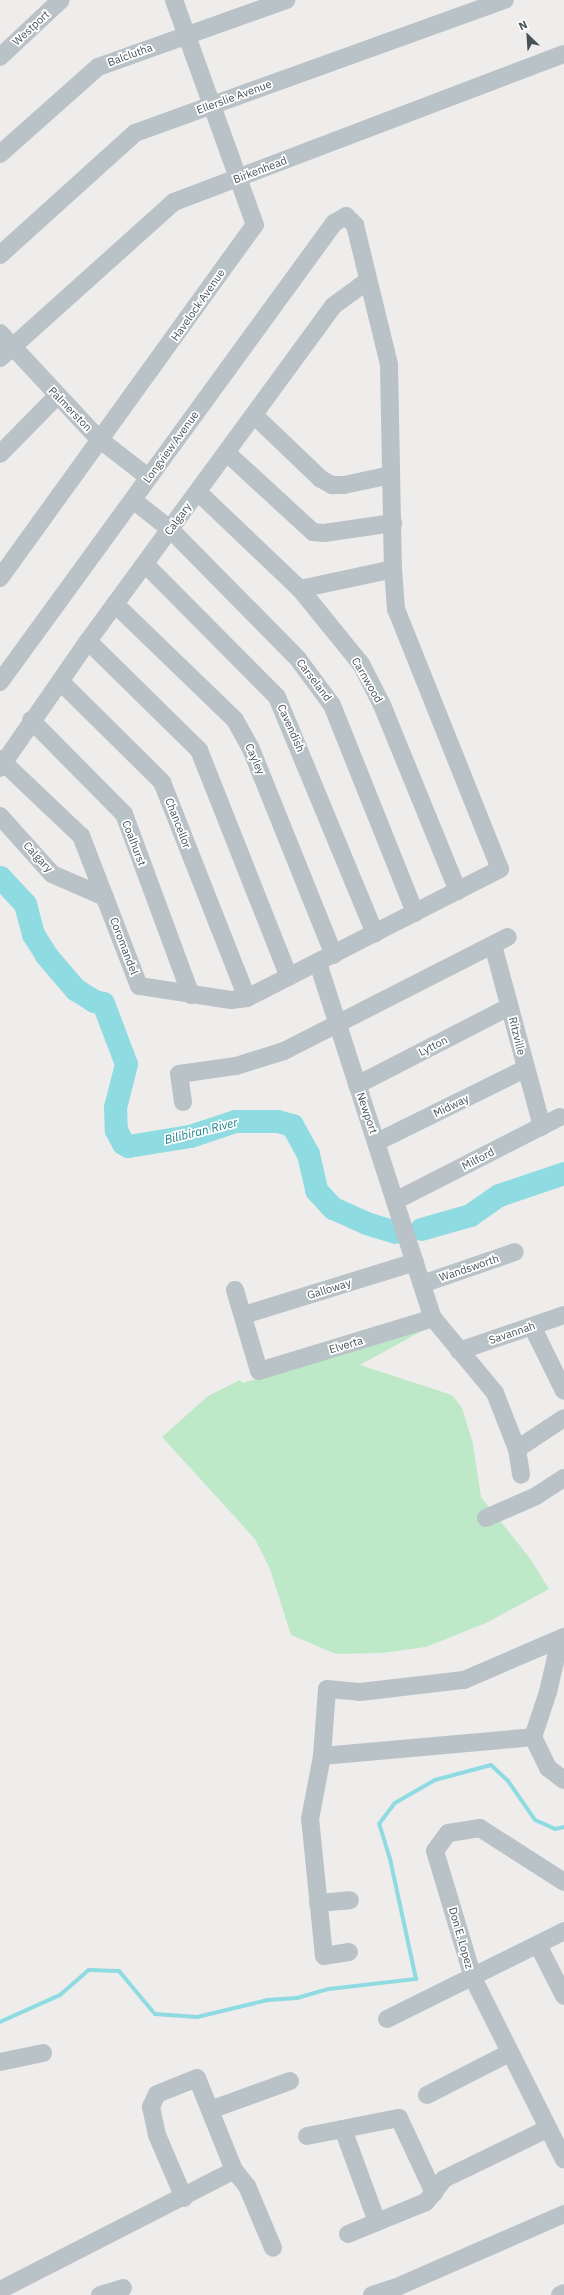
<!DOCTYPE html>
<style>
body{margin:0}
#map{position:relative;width:564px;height:2295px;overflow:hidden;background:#efecec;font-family:"IBM Plex Sans",sans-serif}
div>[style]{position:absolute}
.green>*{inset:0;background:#bee9c9}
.stream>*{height:4px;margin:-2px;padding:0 2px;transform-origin:2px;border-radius:2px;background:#8fdbe2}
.river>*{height:23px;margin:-11.5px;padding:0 11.5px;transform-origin:11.5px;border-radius:11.5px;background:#8fdbe2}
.minor>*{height:18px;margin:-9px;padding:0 9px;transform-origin:9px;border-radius:9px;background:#b9c2c7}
span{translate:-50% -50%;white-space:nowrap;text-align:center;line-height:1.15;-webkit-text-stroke:3.5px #fff;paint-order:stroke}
.street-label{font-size:11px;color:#465257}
.water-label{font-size:12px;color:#19818a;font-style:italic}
.north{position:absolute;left:508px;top:16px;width:40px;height:40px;-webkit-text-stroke:3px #fff;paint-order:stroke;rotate:335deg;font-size:11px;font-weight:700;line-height:16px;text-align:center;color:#465257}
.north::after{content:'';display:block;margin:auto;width:14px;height:18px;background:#465257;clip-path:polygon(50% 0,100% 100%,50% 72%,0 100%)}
</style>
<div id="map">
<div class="green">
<div style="clip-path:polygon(429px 1327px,360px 1365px,452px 1395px,462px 1408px,473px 1444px,481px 1497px,529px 1557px,549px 1589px,486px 1623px,426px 1647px,382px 1653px,336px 1654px,291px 1635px,270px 1569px,255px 1539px,162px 1437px,208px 1396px,240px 1380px,243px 1383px)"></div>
</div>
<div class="stream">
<div style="left:0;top:2022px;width:66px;rotate:-24.2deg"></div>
<div style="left:60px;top:1995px;width:38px;rotate:-41deg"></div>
<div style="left:89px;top:1970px;width:30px;rotate:2deg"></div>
<div style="left:119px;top:1971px;width:56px;rotate:50.1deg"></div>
<div style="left:155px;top:2014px;width:42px;rotate:4.1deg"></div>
<div style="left:197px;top:2017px;width:73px;rotate:-13.5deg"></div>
<div style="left:268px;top:2000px;width:29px;rotate:-4deg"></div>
<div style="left:297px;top:1998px;width:33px;rotate:-16deg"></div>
<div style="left:329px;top:1989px;width:88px;rotate:-6.6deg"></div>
<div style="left:416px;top:1979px;width:123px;rotate:-102.2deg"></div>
<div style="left:390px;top:1859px;width:37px;rotate:-107deg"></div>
<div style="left:379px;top:1824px;width:26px;rotate:-53deg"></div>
<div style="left:395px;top:1803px;width:46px;rotate:-29.9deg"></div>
<div style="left:435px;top:1780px;width:58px;rotate:-15deg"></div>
<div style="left:491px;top:1765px;width:23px;rotate:43deg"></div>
<div style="left:508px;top:1781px;width:47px;rotate:55.3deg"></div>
<div style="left:535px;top:1820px;width:22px;rotate:24deg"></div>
<div style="left:555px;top:1829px;width:9px;rotate:-13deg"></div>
</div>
<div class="river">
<div style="left:0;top:877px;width:37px;rotate:47deg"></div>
<div style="left:25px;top:904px;width:31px;rotate:75deg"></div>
<div style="left:33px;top:934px;width:25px;rotate:58deg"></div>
<div style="left:46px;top:955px;width:45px;rotate:49.5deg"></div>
<div style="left:75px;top:989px;width:22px;rotate:32deg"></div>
<div style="left:94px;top:1001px;width:9px;rotate:13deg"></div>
<div style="left:103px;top:1003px;width:65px;rotate:69.3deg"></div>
<div style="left:126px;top:1064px;width:44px;rotate:104.3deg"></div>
<div style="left:115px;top:1107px;width:23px;rotate:88deg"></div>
<div style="left:116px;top:1130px;width:15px;rotate:62deg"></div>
<div style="left:123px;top:1143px;width:6px;rotate:31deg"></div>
<div style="left:128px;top:1146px;width:63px;rotate:-9.2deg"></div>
<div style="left:190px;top:1136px;width:47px;rotate:-18.4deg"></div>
<div style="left:235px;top:1121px;width:42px"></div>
<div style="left:277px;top:1121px;width:16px;rotate:15deg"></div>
<div style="left:292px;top:1125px;width:33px;rotate:61deg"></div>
<div style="left:308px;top:1154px;width:37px;rotate:77deg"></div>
<div style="left:316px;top:1190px;width:25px;rotate:47deg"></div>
<div style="left:333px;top:1208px;width:36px;rotate:24deg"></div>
<div style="left:366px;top:1223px;width:30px;rotate:17deg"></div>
<div style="left:421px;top:1229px;width:51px;rotate:-15.9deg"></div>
<div style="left:470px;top:1215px;width:35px;rotate:-35deg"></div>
<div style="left:499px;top:1195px;width:69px;rotate:-18.7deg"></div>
</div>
<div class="minor">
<div style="left:0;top:57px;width:83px;rotate:-43.1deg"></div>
<div style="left:0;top:154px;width:131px;rotate:-41.6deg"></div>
<div style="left:98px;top:67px;width:200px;rotate:-19.6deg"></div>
<div style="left:0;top:255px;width:182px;rotate:-42.1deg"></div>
<div style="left:135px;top:133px;width:393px;rotate:-19.8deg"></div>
<div style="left:0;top:333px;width:145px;rotate:47deg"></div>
<div style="left:99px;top:439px;width:62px;rotate:37.8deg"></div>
<div style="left:0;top:358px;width:234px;rotate:-41.9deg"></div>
<div style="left:174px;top:202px;width:417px;rotate:-20.8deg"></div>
<div style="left:255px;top:416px;width:91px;rotate:43.7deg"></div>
<div style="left:321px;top:479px;width:13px;rotate:29deg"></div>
<div style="left:332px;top:485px;width:12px"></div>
<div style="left:344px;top:485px;width:48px;rotate:-12deg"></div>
<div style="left:227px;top:453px;width:117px;rotate:42.6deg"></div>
<div style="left:313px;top:532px;width:11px;rotate:5deg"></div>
<div style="left:324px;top:533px;width:70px;rotate:-8.2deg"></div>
<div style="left:0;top:454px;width:81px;rotate:-45.5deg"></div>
<div style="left:198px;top:492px;width:141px;rotate:43.6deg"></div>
<div style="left:300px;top:589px;width:97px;rotate:50.9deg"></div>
<div style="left:361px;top:664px;width:46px;rotate:62.9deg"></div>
<div style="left:382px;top:705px;width:201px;rotate:67.8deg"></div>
<div style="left:133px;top:500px;width:48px;rotate:38.3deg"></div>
<div style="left:171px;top:530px;width:181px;rotate:45.4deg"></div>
<div style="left:298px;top:659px;width:57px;rotate:53.5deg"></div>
<div style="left:332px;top:705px;width:224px;rotate:68.2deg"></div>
<div style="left:145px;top:564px;width:187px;rotate:45.2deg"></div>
<div style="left:277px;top:697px;width:256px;rotate:67.5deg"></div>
<div style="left:0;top:578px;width:435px;rotate:-54.2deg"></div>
<div style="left:255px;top:225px;width:239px;rotate:-109.8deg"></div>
<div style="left:300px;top:589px;width:95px;rotate:-12.1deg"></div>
<div style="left:115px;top:604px;width:167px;rotate:44deg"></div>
<div style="left:235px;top:720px;width:33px;rotate:61deg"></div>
<div style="left:251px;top:749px;width:222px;rotate:68.1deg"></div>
<div style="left:88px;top:641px;width:156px;rotate:44.5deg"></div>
<div style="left:199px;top:750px;width:244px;rotate:68.4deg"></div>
<div style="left:60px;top:681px;width:144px;rotate:44.7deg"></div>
<div style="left:162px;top:782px;width:232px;rotate:68.5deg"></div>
<div style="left:0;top:682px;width:568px;rotate:-53.96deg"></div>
<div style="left:334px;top:223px;width:14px;rotate:-30deg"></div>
<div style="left:346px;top:216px;width:13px;rotate:45deg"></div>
<div style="left:355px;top:225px;width:144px;rotate:76.3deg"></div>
<div style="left:389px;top:365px;width:204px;rotate:88.9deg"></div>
<div style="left:393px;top:569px;width:40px;rotate:85.7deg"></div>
<div style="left:396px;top:609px;width:280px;rotate:68.2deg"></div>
<div style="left:500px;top:869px;width:284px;rotate:153deg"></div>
<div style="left:247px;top:998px;width:16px;rotate:173deg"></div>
<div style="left:231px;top:1000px;width:93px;rotate:-171.3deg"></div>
<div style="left:139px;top:986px;width:161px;rotate:-111.1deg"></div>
<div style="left:81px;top:836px;width:112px;rotate:-136.5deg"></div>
<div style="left:31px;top:720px;width:132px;rotate:45.3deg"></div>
<div style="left:124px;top:814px;width:193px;rotate:69.7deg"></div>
<div style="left:0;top:768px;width:155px;rotate:-55.3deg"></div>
<div style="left:88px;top:641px;width:415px;rotate:-53.8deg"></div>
<div style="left:333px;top:306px;width:42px;rotate:-36.3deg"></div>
<div style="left:0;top:816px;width:78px;rotate:48.1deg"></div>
<div style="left:52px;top:874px;width:58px;rotate:23.5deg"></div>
<div style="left:493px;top:945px;width:188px;rotate:74.9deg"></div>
<div style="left:318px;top:963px;width:373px;rotate:72.1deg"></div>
<div style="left:433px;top:1318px;width:97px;rotate:50.4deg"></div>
<div style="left:495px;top:1393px;width:60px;rotate:68.6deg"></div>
<div style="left:517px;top:1449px;width:26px;rotate:81deg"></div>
<div style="left:357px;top:1085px;width:171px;rotate:-27.2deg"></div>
<div style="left:183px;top:1102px;width:28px;rotate:-98deg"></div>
<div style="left:179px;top:1074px;width:58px;rotate:-8deg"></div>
<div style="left:236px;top:1066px;width:50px;rotate:-17.4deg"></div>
<div style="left:284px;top:1051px;width:251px;rotate:-27deg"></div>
<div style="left:377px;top:1142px;width:165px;rotate:-26.3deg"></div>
<div style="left:395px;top:1201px;width:185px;rotate:-27deg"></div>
<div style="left:422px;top:1284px;width:98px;rotate:-19deg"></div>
<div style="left:235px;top:1290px;width:84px;rotate:73.5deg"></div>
<div style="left:259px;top:1371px;width:182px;rotate:-16.9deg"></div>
<div style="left:244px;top:1315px;width:179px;rotate:-17.2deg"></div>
<div style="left:532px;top:1326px;width:72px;rotate:63.8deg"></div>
<div style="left:459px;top:1351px;width:111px;rotate:-18.9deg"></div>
<div style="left:517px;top:1449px;width:56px;rotate:-33.4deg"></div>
<div style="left:486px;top:1518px;width:55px;rotate:-23.7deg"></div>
<div style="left:536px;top:1496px;width:33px;rotate:-33deg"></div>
<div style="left:560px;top:1640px;width:53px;rotate:103deg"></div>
<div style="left:548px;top:1692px;width:47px;rotate:108.4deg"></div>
<div style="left:533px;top:1737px;width:34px;rotate:64deg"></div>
<div style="left:548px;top:1768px;width:20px;rotate:37deg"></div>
<div style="left:322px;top:1756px;width:212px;rotate:-5.1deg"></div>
<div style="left:564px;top:1882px;width:100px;rotate:-147.3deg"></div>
<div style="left:480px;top:1828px;width:32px;rotate:171deg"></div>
<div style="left:448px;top:1833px;width:22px;rotate:126deg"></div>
<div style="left:435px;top:1851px;width:133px;rotate:73.3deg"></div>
<div style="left:473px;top:1978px;width:203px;rotate:63.4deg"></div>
<div style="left:318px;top:1903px;width:32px;rotate:-5deg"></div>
<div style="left:538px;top:1945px;width:57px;rotate:63deg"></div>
<div style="left:349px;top:1952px;width:25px;rotate:171deg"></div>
<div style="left:324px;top:1956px;width:138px;rotate:-95.8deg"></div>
<div style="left:310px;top:1819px;width:64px;rotate:-79.2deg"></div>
<div style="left:322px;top:1756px;width:67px;rotate:-85.7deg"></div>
<div style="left:327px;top:1689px;width:33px;rotate:5deg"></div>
<div style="left:360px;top:1692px;width:105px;rotate:-6.6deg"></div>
<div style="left:464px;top:1680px;width:109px;rotate:-23.3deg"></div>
<div style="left:387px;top:2019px;width:198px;rotate:-26.4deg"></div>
<div style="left:0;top:2062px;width:44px;rotate:-11.8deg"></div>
<div style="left:427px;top:2095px;width:92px;rotate:-27.1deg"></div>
<div style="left:210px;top:2110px;width:85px;rotate:-19.9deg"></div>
<div style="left:343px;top:2129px;width:99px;rotate:69.9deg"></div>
<div style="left:307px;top:2136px;width:94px;rotate:-11.1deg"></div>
<div style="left:399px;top:2118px;width:83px;rotate:65deg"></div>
<div style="left:184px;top:2198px;width:69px;rotate:-113.2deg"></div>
<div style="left:157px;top:2135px;width:29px;rotate:-102deg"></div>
<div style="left:151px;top:2107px;width:14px;rotate:-65deg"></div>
<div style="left:157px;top:2094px;width:43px;rotate:-21.8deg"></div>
<div style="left:197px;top:2078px;width:99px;rotate:68.1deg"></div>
<div style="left:234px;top:2170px;width:21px;rotate:51deg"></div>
<div style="left:247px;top:2186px;width:67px;rotate:67.2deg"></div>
<div style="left:348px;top:2234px;width:84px;rotate:-22.3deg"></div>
<div style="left:426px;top:2202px;width:29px;rotate:-52deg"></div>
<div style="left:444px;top:2179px;width:114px;rotate:-25.9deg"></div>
<div style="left:0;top:2290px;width:263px;rotate:-27.1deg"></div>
<div style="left:100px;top:2295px;width:24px;rotate:-17deg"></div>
<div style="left:372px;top:2295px;width:26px;rotate:-18deg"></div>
<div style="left:397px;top:2287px;width:182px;rotate:-23.6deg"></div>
<div style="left:560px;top:2295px;width:4px;rotate:-27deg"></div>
</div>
<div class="street-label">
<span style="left:31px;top:28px;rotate:-43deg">Westport</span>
<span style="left:130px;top:55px;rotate:-20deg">Balclutha</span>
<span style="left:234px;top:97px;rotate:-20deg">Ellerslie Avenue</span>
<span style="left:260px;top:170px;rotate:-21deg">Birkenhead</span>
<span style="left:198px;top:305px;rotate:-55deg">Havelock Avenue</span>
<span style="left:70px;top:409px;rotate:46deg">Palmerston</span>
<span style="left:171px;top:447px;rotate:-54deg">Longview Avenue</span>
<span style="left:178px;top:519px;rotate:-54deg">Calgary</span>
<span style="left:314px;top:680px;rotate:53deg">Carseland</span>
<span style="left:367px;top:680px;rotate:60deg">Carnwood</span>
<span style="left:291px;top:728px;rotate:66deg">Cavendish</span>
<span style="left:255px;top:759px;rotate:66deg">Cayley</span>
<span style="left:178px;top:823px;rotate:69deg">Chancellor</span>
<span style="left:134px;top:843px;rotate:69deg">Coalhurst</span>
<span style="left:38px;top:857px;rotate:47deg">Calgary</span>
<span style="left:124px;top:946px;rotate:69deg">Coromandel</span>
<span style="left:517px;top:1036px;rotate:76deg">Ritzville</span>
<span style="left:433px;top:1046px;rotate:-27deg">Lytton</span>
<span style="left:451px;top:1106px;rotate:-26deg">Midway</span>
<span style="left:367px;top:1113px;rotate:71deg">Newport</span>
<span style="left:478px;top:1159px;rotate:-27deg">Milford</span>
<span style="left:469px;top:1268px;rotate:-19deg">Wandsworth</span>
<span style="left:329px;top:1289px;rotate:-17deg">Galloway</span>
<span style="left:512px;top:1333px;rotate:-19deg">Savannah</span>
<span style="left:346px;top:1345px;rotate:-17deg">Elverta</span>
<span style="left:461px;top:1938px;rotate:74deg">Don E. Lopez</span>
</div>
<div class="water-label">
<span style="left:201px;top:1131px;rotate:-14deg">Bilibiran River</span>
</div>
<div class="north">N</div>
</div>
